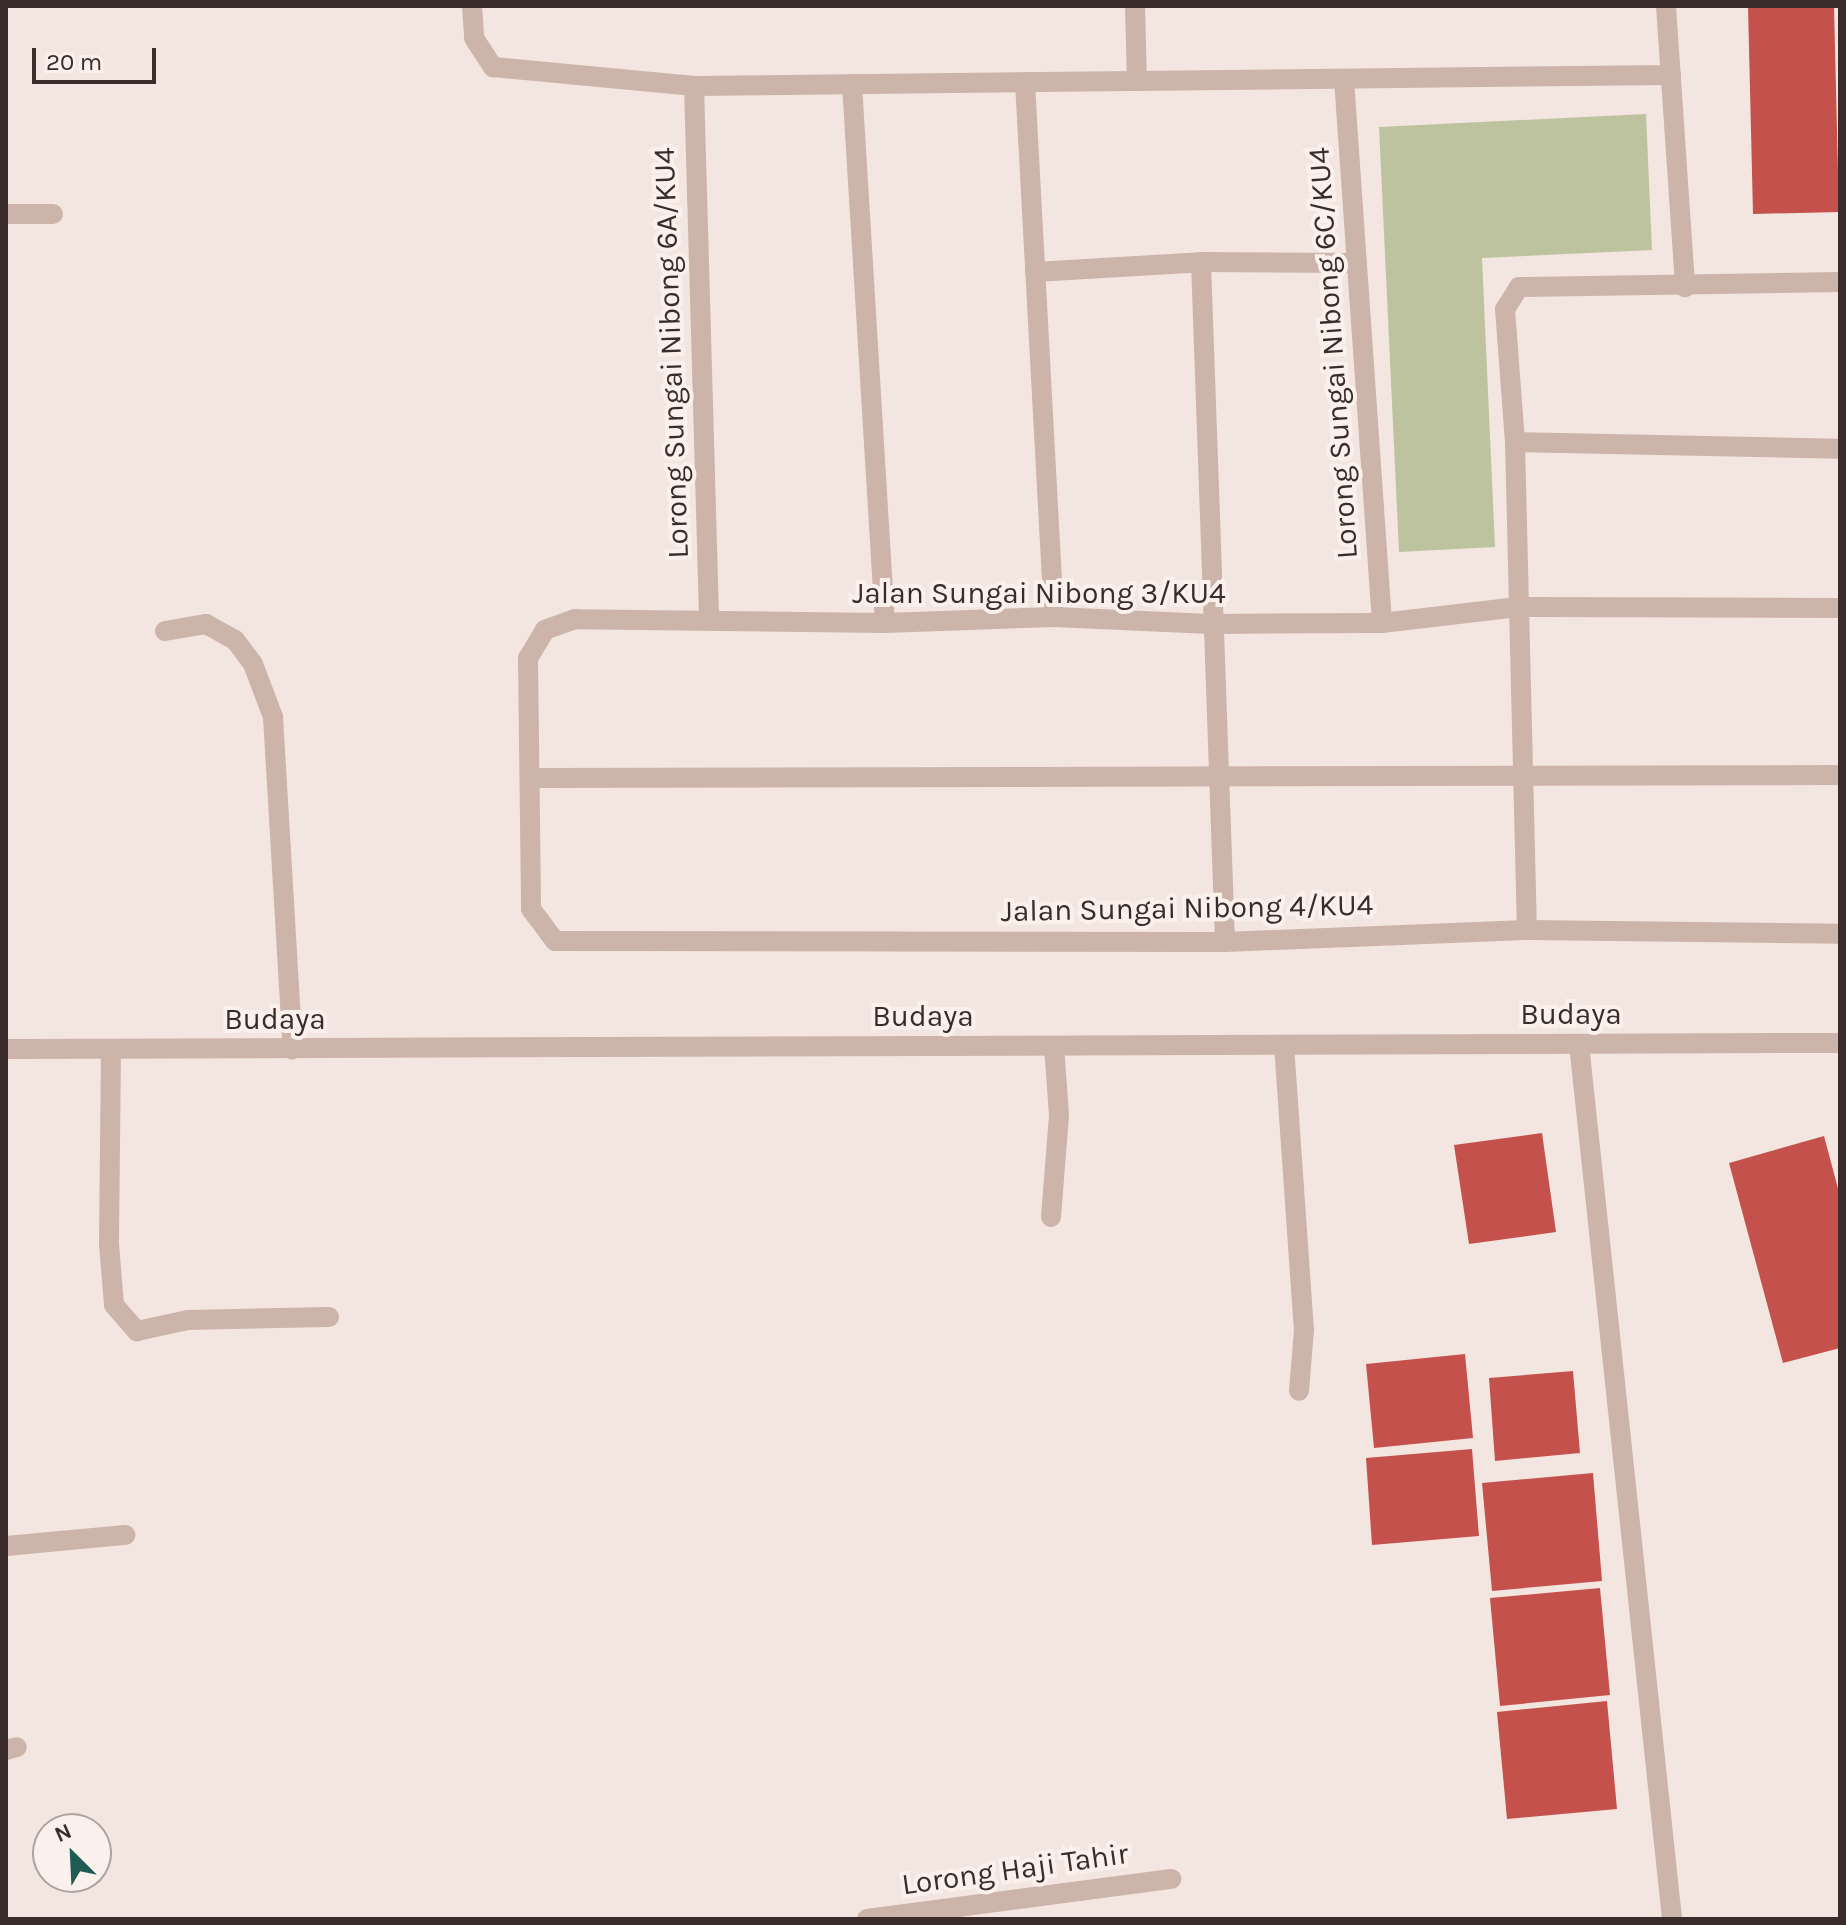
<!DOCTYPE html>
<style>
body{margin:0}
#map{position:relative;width:1846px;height:1925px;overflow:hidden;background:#f3e6e0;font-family:Karla,sans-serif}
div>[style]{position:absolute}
.green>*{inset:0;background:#bec39f}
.building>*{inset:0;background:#c5514c}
.lane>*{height:20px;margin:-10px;padding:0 10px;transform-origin:10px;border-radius:10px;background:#ccb4ab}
.street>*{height:20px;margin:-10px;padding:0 10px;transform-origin:10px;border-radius:10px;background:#ccb4ab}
span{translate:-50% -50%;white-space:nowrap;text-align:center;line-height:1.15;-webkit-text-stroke:8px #faf1ed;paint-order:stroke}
.street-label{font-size:30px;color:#3a2c2a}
.frame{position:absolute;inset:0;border:8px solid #3a2c2a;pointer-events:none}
.north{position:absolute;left:32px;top:1813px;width:80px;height:80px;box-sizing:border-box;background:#faf1ed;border:2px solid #ada29f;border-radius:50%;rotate:336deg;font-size:22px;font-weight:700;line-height:32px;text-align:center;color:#3a2c2a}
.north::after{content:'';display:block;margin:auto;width:28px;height:36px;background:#205b53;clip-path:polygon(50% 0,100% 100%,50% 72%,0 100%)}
.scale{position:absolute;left:32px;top:48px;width:124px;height:36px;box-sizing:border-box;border:4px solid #3a2c2a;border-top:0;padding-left:10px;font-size:24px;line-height:28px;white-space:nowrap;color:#3a2c2a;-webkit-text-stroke:6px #faf1ed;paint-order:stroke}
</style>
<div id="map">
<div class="green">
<div style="clip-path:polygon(1646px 114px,1652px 250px,1482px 258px,1495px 547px,1399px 552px,1379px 127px)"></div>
</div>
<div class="building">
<div style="clip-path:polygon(1748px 6px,1834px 6px,1839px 212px,1753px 214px)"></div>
<div style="clip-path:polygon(1542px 1133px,1556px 1232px,1469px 1244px,1454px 1145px)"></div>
<div style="clip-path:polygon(1824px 1136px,1840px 1196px,1840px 1348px,1783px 1363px,1729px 1163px)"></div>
<div style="clip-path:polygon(1465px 1354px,1473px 1438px,1374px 1448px,1366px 1364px)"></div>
<div style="clip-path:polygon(1573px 1371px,1580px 1453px,1495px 1461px,1489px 1378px)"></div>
<div style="clip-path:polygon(1472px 1449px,1479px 1536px,1372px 1545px,1366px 1458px)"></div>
<div style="clip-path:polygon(1593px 1473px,1602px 1581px,1492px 1591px,1482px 1483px)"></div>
<div style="clip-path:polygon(1600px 1588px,1610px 1695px,1500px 1706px,1490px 1598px)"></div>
<div style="clip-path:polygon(1607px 1701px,1617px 1809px,1507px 1819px,1497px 1712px)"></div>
</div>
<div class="lane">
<div style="left:852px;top:84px;width:540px;rotate:86.5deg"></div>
<div style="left:1201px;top:262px;width:680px;rotate:87.98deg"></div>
<div style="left:1035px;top:272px;width:166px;rotate:-3.4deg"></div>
<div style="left:1201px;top:262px;width:154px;rotate:0.4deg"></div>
<div style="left:1519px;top:287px;width:26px;rotate:122deg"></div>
<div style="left:1505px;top:309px;width:133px;rotate:85.7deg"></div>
<div style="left:1515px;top:442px;width:488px;rotate:88.6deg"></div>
<div style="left:1515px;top:442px;width:325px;rotate:1.2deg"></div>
<div style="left:531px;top:778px;width:1309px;rotate:-0.13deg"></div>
<div style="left:1284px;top:1045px;width:286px;rotate:86deg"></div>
<div style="left:1304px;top:1330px;width:61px;rotate:94.7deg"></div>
<div style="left:1051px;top:1217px;width:102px;rotate:-85.5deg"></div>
<div style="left:1059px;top:1115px;width:69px;rotate:-94.1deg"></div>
</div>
<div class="street">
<div style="left:472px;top:6px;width:32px;rotate:86deg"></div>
<div style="left:474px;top:38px;width:35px;rotate:57deg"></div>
<div style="left:493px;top:67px;width:202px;rotate:5.4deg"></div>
<div style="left:694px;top:86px;width:977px;rotate:-0.65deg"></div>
<div style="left:1135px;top:6px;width:75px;rotate:88.5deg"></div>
<div style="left:1666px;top:6px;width:282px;rotate:86.1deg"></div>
<div style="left:1344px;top:79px;width:545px;rotate:86deg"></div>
<div style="left:1025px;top:82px;width:536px;rotate:86.9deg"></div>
<div style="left:694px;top:86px;width:532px;rotate:88.38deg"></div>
<div style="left:6px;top:214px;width:47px"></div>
<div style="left:1519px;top:287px;width:321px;rotate:-0.9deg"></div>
<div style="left:1840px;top:608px;width:322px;rotate:-179.8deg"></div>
<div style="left:1518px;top:607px;width:137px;rotate:173.3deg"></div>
<div style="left:1382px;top:623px;width:172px;rotate:179.7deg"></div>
<div style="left:1210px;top:624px;width:156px;rotate:-177.4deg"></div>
<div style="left:1054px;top:617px;width:169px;rotate:178deg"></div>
<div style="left:885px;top:623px;width:310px;rotate:-179.3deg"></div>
<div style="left:575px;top:619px;width:32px;rotate:160deg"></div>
<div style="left:545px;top:630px;width:33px;rotate:121deg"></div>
<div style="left:528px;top:658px;width:251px;rotate:89.3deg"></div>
<div style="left:531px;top:909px;width:40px;rotate:53deg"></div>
<div style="left:555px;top:941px;width:670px;rotate:0.09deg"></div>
<div style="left:1225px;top:942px;width:302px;rotate:-2.3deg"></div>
<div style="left:1527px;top:930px;width:313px;rotate:0.7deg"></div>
<div style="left:165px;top:631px;width:42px;rotate:-9.7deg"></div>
<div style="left:206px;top:624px;width:33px;rotate:29deg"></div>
<div style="left:235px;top:640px;width:30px;rotate:53deg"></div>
<div style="left:253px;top:664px;width:57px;rotate:69.3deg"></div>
<div style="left:273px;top:717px;width:333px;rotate:86.6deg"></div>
<div style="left:1579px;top:1044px;width:880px;rotate:83.93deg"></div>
<div style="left:6px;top:1049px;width:1834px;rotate:-0.19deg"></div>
<div style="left:111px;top:1049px;width:195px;rotate:90.6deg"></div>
<div style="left:109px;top:1244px;width:61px;rotate:85.3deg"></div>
<div style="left:114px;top:1305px;width:35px;rotate:49deg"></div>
<div style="left:137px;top:1331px;width:52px;rotate:-12.2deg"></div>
<div style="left:188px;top:1320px;width:141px;rotate:-1.2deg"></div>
<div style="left:6px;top:1546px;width:120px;rotate:-5.3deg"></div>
<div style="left:6px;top:1750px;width:11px;rotate:-15deg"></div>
<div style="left:867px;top:1919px;width:307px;rotate:-7.5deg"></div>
</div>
<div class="street-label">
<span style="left:671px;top:353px;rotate:-92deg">Lorong Sungai Nibong 6A/KU4</span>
<span style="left:1333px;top:353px;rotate:-94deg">Lorong Sungai Nibong 6C/KU4</span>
<span style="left:1039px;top:593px">Jalan Sungai Nibong 3/KU4</span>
<span style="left:1187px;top:908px;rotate:-1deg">Jalan Sungai Nibong 4/KU4</span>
<span style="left:1571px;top:1014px">Budaya</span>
<span style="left:923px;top:1016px">Budaya</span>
<span style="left:275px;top:1019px">Budaya</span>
<span style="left:1015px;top:1869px;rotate:-8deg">Lorong Haji Tahir</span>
</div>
<div class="frame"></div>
<div class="north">N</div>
<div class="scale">20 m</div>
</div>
